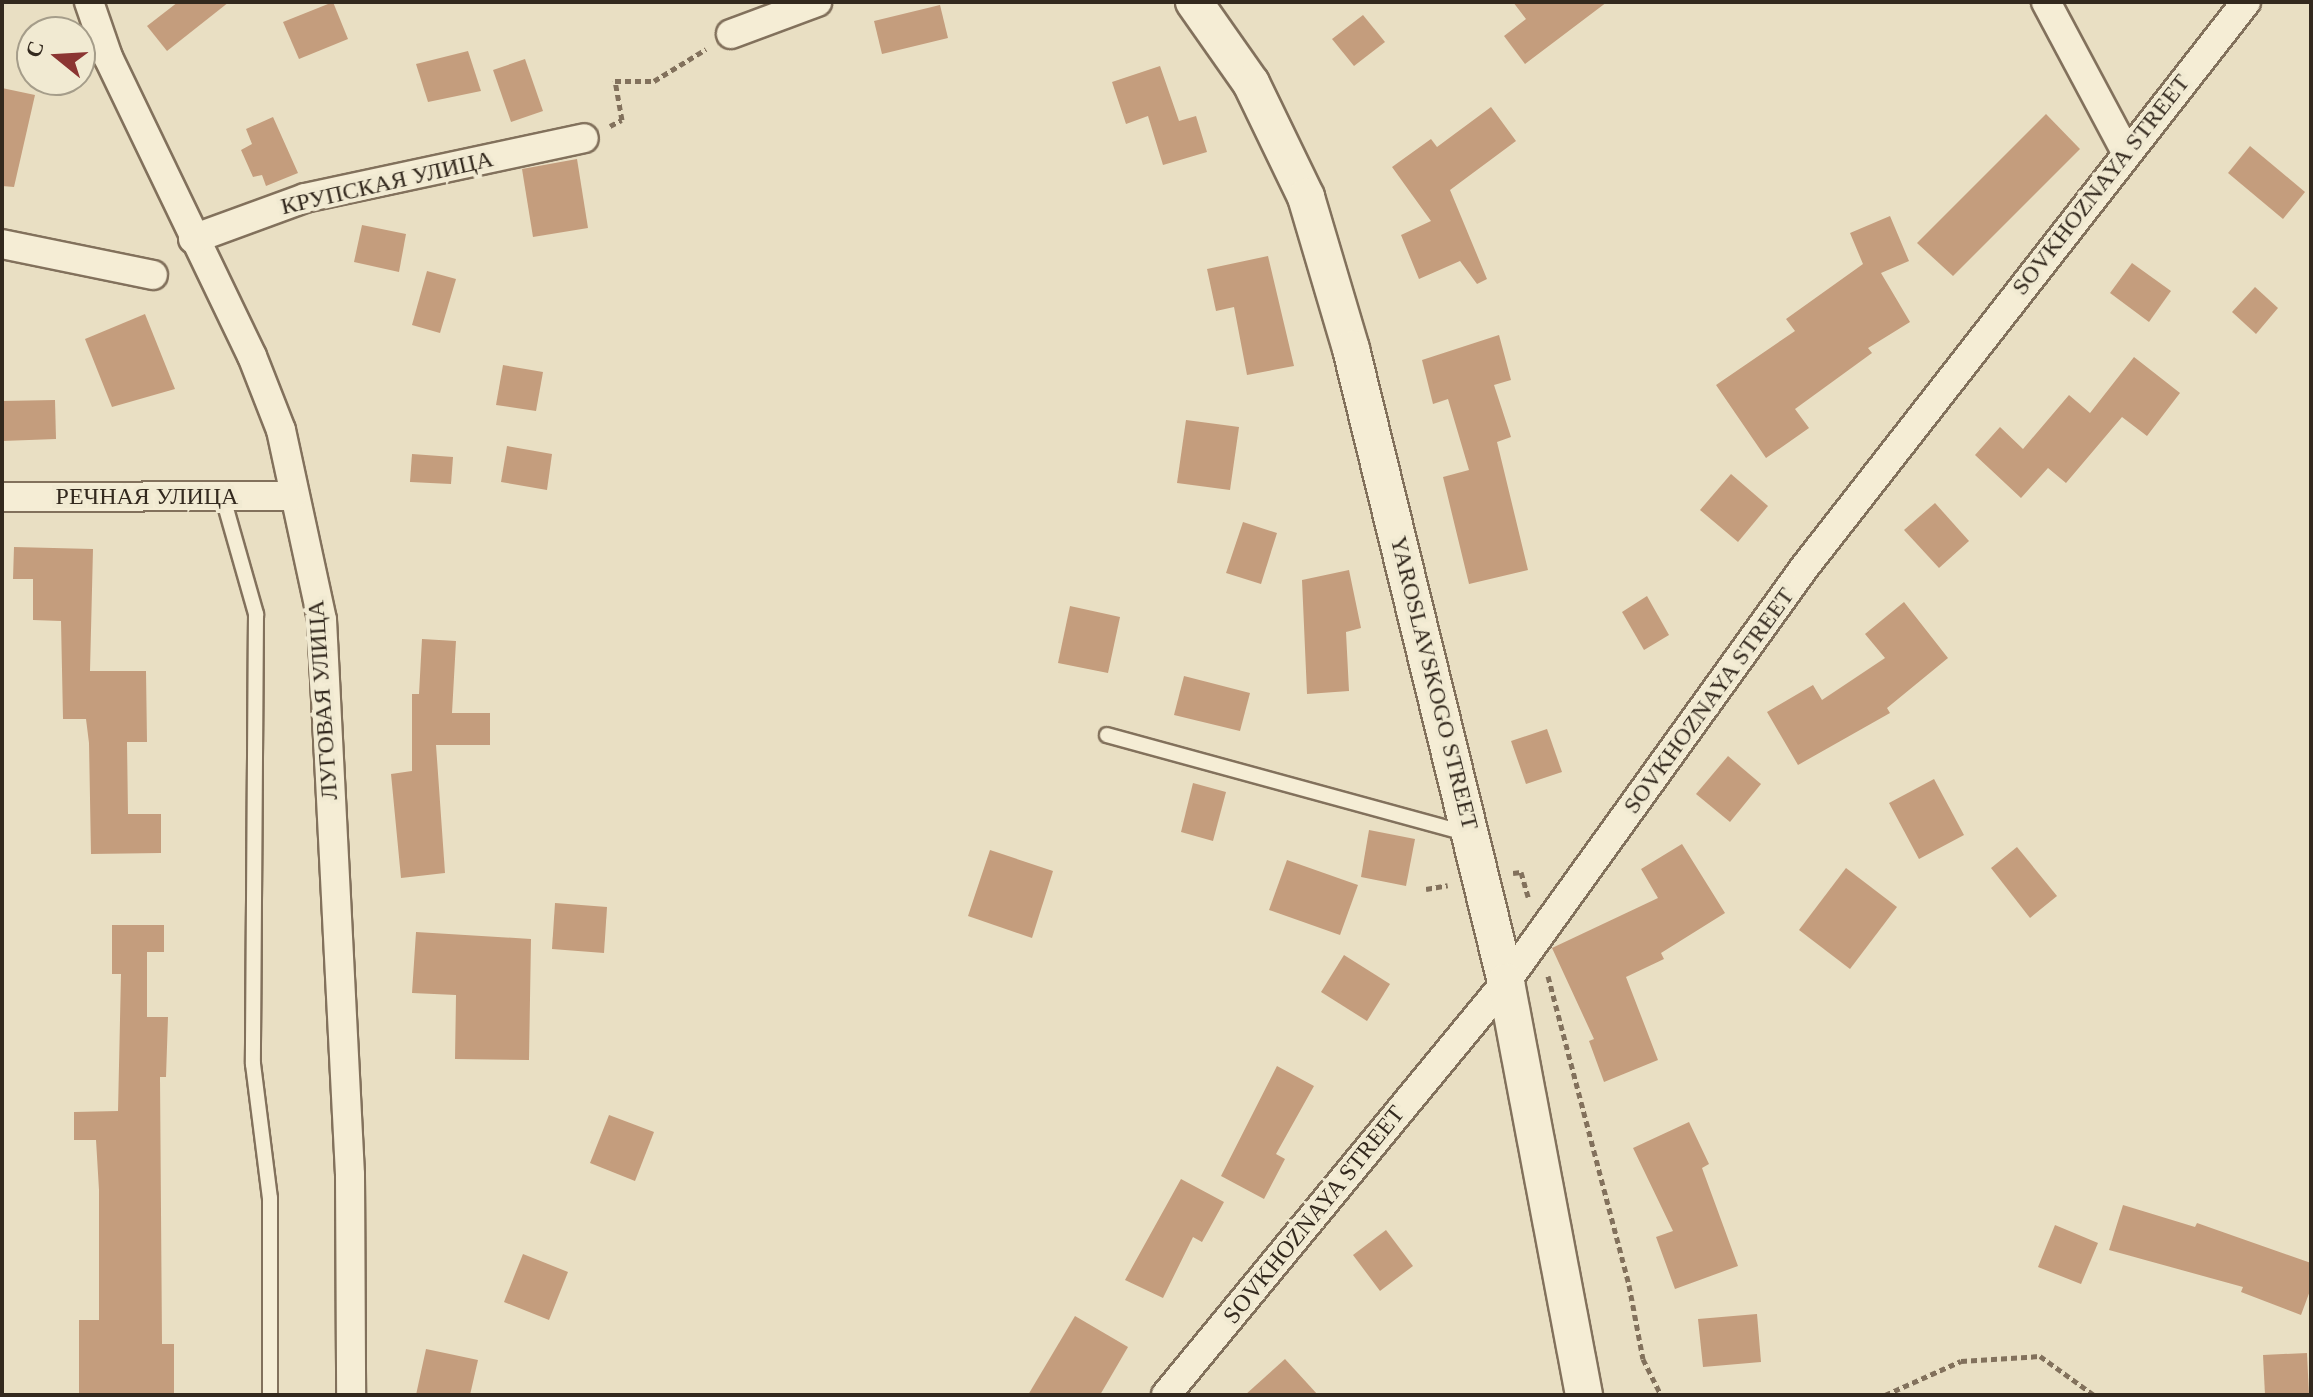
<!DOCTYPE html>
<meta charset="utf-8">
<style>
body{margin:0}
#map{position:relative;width:2313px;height:1397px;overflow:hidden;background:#e9dfc3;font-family:"Times New Roman",serif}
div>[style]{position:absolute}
.building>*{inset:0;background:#c49d7d}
.path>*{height:5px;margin-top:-2.5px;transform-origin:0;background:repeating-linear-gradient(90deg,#82715c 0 6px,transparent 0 10px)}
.roads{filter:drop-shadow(2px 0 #82715c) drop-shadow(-2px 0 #82715c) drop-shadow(0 2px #82715c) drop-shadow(0 -2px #82715c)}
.service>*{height:14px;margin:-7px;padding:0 7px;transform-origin:7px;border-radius:7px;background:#f5edd5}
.minor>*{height:28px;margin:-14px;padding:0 14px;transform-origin:14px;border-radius:14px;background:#f5edd5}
.tertiary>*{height:36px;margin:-18px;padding:0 18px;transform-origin:18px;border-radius:18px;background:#f5edd5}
span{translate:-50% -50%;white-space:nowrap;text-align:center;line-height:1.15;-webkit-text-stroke:8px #f1ead2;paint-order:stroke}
.street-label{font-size:24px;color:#33291e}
.frame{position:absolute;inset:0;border:4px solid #33291e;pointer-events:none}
.north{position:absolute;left:16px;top:16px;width:80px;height:80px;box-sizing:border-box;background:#f1ead2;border:2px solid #a59d8a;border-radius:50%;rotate:288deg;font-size:22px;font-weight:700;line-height:32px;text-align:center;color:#33291e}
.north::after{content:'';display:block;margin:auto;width:28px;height:36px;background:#8b3532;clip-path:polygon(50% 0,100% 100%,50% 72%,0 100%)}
</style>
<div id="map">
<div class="building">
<div style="clip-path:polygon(178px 2px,229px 2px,167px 51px,147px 26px)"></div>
<div style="clip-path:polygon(333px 2px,348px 39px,299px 59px,283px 22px)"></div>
<div style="clip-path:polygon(1513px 2px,1607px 2px,1525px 64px,1504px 36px,1526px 19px)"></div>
<div style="clip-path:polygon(940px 5px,948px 38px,882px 54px,874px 21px)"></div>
<div style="clip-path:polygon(1363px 15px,1385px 42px,1354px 66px,1332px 39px)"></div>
<div style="clip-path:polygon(468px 51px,481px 91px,428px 102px,416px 64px)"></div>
<div style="clip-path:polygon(525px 59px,543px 111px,511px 122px,493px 70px)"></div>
<div style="clip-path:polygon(1160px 66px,1179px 121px,1196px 116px,1207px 152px,1163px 165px,1148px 116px,1126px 124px,1112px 82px)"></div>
<div style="clip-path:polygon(2px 88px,35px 95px,14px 187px,2px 186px)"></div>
<div style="clip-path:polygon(1491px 107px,1516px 141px,1450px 190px,1487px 279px,1477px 284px,1460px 261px,1419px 279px,1401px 235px,1431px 221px,1392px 167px,1431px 139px,1437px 147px)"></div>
<div style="clip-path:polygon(2046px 114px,2080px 149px,1953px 276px,1917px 243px)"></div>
<div style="clip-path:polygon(273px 117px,298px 173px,266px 186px,262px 175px,253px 177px,241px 150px,252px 144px,246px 129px)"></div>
<div style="clip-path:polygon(2250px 146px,2305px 192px,2283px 219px,2228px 173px)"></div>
<div style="clip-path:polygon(577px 159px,588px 228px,533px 237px,522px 169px)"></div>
<div style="clip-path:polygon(1890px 216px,1909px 261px,1881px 273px,1910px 322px,1868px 348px,1872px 353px,1795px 409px,1809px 428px,1766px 458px,1716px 385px,1795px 331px,1786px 319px,1863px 264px,1850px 233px)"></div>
<div style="clip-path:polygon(362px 225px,406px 234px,399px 272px,354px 262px)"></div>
<div style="clip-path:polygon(1268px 256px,1294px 366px,1247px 375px,1234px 307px,1216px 311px,1207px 269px)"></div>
<div style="clip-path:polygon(2132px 263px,2171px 291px,2149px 322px,2110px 293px)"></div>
<div style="clip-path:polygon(427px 271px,456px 279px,440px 333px,412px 325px)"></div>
<div style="clip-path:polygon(2255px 287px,2278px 308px,2256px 334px,2232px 312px)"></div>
<div style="clip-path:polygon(145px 314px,175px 389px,112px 407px,85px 339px)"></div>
<div style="clip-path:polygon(1499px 335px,1511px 380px,1494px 385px,1511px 437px,1497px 442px,1528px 570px,1469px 584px,1443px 477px,1469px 470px,1448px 399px,1433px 404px,1422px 360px)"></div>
<div style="clip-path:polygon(2134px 357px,2180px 393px,2147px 436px,2122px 417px,2066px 483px,2048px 468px,2021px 498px,1975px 455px,2000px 427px,2023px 449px,2069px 395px,2090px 413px)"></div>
<div style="clip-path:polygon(503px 365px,543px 372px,536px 411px,496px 405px)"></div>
<div style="clip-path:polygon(55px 400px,56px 439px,2px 441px,2px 401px)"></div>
<div style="clip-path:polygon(1186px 420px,1239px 427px,1230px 490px,1177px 483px)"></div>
<div style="clip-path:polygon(507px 446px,552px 454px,547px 490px,501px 482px)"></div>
<div style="clip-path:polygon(412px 454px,453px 457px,451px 484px,410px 482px)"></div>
<div style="clip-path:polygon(1731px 474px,1768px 506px,1738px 542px,1700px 510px)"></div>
<div style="clip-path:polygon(1935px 503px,1969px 541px,1939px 568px,1904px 530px)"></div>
<div style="clip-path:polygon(1243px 522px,1277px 533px,1261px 584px,1226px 573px)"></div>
<div style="clip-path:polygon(14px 547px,93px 549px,90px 671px,146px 671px,147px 742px,127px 742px,128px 814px,161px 814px,161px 853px,91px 854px,89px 743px,86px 719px,63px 719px,61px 621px,33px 620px,33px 579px,13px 579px)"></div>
<div style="clip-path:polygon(1349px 570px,1361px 628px,1346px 632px,1349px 691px,1307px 694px,1302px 580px)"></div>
<div style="clip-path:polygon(1647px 596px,1669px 635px,1644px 650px,1622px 612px)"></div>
<div style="clip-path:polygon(1904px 602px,1948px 658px,1887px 708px,1890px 713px,1798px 765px,1767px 712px,1813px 685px,1822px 700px,1885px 658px,1865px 634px)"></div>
<div style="clip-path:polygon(1070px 606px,1120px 617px,1108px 673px,1058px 663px)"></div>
<div style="clip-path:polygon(422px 639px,456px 641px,452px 713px,490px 713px,490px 745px,436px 745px,445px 873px,401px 878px,391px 774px,412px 771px,412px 694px,419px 694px)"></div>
<div style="clip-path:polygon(1184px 676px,1250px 693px,1240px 731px,1174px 715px)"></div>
<div style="clip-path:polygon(1547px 729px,1562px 772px,1526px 784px,1511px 741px)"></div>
<div style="clip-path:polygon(1728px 756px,1761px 784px,1730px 822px,1696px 794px)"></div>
<div style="clip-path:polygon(1934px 779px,1964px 835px,1919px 859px,1889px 803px)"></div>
<div style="clip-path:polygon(1193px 783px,1226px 792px,1213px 841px,1181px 832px)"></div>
<div style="clip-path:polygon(1369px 830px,1415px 839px,1406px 886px,1361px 877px)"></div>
<div style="clip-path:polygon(1682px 844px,1725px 913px,1661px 953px,1664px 959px,1626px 977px,1658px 1060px,1604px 1082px,1589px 1041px,1594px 1039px,1552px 948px,1658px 898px,1641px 869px)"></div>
<div style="clip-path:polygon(2017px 847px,2057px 896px,2030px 918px,1991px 868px)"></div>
<div style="clip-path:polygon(990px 850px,1053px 871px,1032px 938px,968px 916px)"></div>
<div style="clip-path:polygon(1287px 860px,1358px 885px,1340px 935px,1269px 910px)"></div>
<div style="clip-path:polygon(1846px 868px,1897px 907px,1850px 969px,1799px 930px)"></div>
<div style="clip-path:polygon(555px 903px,607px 907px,604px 953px,552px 949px)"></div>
<div style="clip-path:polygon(112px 925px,164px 925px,164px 952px,147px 952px,147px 1017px,168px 1017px,166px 1077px,160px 1077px,162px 1344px,174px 1344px,174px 1395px,79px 1395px,79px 1320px,99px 1320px,99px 1190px,96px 1140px,74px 1140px,74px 1112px,118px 1111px,121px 974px,112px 974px)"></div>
<div style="clip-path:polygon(416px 932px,531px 939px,529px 1060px,455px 1059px,456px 995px,412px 993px)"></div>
<div style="clip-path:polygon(1344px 955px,1390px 984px,1367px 1021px,1321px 992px)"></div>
<div style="clip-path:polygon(1277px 1066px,1314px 1086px,1276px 1154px,1285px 1159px,1264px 1199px,1221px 1176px)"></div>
<div style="clip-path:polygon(609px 1115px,654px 1132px,635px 1181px,590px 1163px)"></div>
<div style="clip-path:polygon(1689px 1122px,1709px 1164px,1702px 1168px,1738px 1266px,1675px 1289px,1656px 1237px,1673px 1231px,1633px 1148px)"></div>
<div style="clip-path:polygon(1181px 1179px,1224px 1202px,1202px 1242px,1193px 1237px,1163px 1298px,1125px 1280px)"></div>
<div style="clip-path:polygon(2123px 1205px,2195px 1227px,2197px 1223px,2311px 1263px,2311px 1288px,2301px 1315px,2241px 1292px,2243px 1287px,2109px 1250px)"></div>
<div style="clip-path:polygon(2055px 1225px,2098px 1243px,2081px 1284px,2038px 1267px)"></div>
<div style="clip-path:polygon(1386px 1230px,1413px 1266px,1380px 1291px,1353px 1255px)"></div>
<div style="clip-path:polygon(523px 1254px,568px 1272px,549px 1320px,504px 1302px)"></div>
<div style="clip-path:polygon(1757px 1314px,1761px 1362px,1703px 1367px,1698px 1319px)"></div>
<div style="clip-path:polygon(1075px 1316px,1128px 1347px,1100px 1395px,1028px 1395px)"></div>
<div style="clip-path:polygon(426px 1349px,478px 1360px,470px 1395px,416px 1395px)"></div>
<div style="clip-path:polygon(2307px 1353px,2309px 1395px,2265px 1395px,2263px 1355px)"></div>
<div style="clip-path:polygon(1285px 1359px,1318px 1395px,1245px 1395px)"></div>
</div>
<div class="path">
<div style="left:610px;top:126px;width:13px;rotate:-27deg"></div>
<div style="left:622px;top:120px;width:40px;rotate:-100deg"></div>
<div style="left:615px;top:81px;width:39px"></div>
<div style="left:654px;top:81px;width:61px;rotate:-31.6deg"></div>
<div style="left:1513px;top:873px;width:8px;rotate:-7deg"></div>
<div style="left:1521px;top:872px;width:26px;rotate:74deg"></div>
<div style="left:1426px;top:889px;width:22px;rotate:-10deg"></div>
<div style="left:1548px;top:976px;width:319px;rotate:75.3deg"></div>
<div style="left:1629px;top:1285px;width:75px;rotate:79.3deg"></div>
<div style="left:1643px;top:1359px;width:40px;rotate:63.4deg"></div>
<div style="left:1885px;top:1395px;width:83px;rotate:-24.1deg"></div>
<div style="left:1961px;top:1361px;width:79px;rotate:-3.6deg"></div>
<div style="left:2040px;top:1356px;width:67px;rotate:35.8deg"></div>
</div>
<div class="roads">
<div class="service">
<div style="left:223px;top:498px;width:121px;rotate:74.1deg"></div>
<div style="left:256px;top:614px;width:450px;rotate:90.4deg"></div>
<div style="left:253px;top:1064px;width:135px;rotate:82.8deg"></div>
<div style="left:270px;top:1198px;width:197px;rotate:90deg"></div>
<div style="left:1107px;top:735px;width:372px;rotate:15.3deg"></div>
</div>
<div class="minor">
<div style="left:89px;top:2px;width:58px;rotate:70.9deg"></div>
<div style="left:108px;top:57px;width:332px;rotate:64.3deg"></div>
<div style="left:252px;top:356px;width:79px;rotate:68.6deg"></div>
<div style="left:281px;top:430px;width:194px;rotate:77.8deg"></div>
<div style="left:322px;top:620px;width:556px;rotate:87.11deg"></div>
<div style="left:350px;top:1175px;width:220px;rotate:89.7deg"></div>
<div style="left:2046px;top:2px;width:170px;rotate:61.9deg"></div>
<div style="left:731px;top:34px;width:92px;rotate:-20.4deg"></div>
<div style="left:193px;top:239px;width:119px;rotate:-20.1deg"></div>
<div style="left:305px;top:198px;width:285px;rotate:-12.1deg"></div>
<div style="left:2px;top:244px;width:154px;rotate:11.6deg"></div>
<div style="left:2px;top:497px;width:290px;rotate:-0.2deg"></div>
<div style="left:1166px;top:1395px;width:535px;rotate:-50.54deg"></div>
<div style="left:1506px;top:982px;width:510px;rotate:-54.25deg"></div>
<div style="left:1804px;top:568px;width:718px;rotate:-52.01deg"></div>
</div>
<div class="tertiary">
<div style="left:1194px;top:2px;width:99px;rotate:54.9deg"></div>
<div style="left:1251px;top:83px;width:127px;rotate:64.2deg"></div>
<div style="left:1306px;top:197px;width:159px;rotate:73.5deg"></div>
<div style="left:1351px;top:349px;width:652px;rotate:76.24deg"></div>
<div style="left:1506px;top:982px;width:420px;rotate:79.3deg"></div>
</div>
</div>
<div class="street-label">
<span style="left:387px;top:183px;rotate:-13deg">КРУПСКАЯ УЛИЦА</span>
<span style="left:2101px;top:185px;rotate:-52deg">SOVKHOZNAYA STREET</span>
<span style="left:147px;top:497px">РЕЧНАЯ УЛИЦА</span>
<span style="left:1434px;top:683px;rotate:76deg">YAROSLAVSKOGO STREET</span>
<span style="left:323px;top:700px;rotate:-94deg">ЛУГОВАЯ УЛИЦА</span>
<span style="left:1709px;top:701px;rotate:-54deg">SOVKHOZNAYA STREET</span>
<span style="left:1314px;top:1215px;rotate:-51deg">SOVKHOZNAYA STREET</span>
</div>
<div class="frame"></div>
<div class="north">С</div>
</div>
